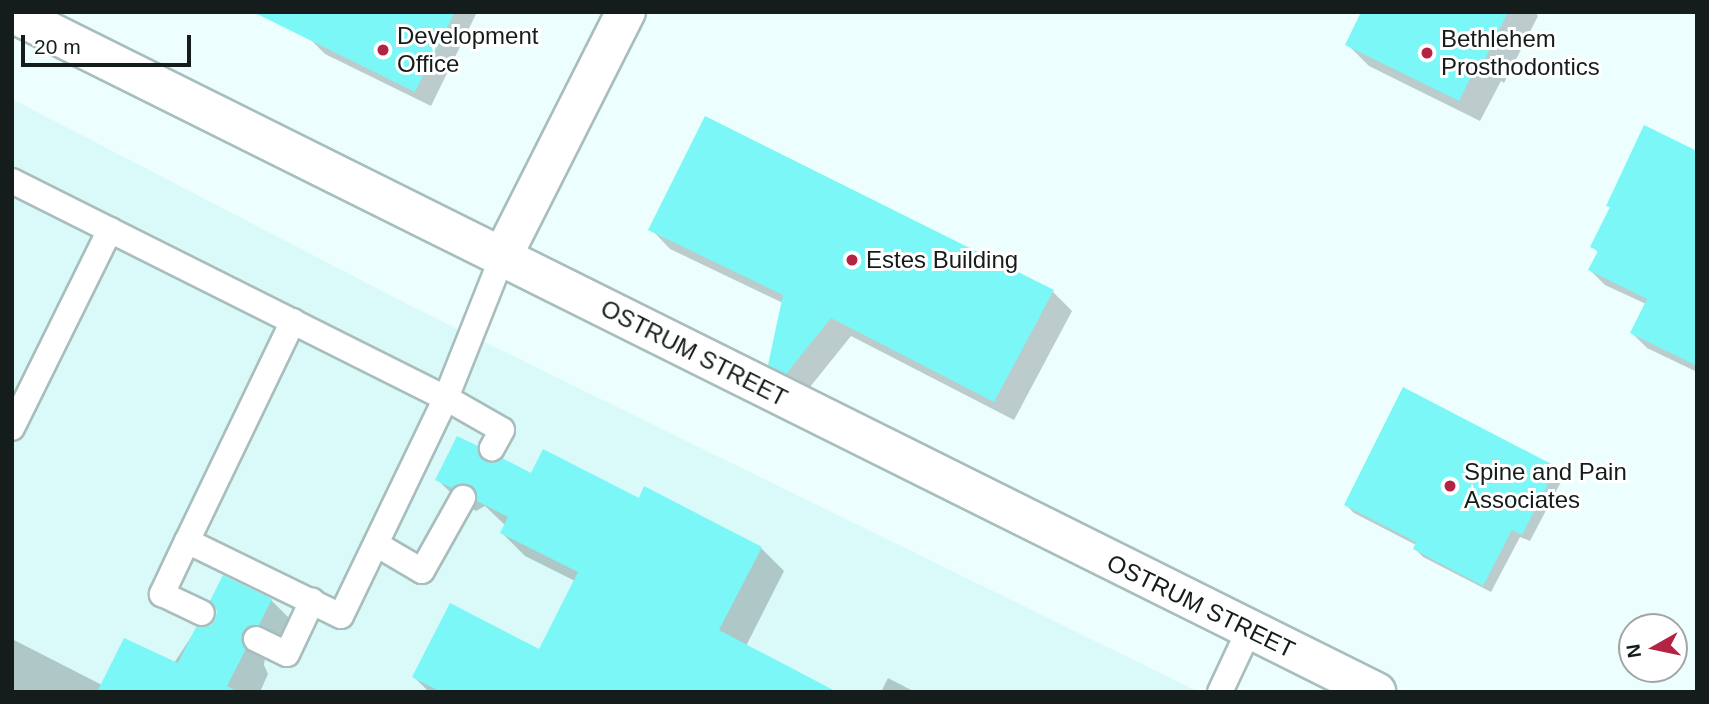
<!DOCTYPE html>
<style>
body{margin:0}
#map{position:relative;width:1709px;height:704px;overflow:hidden;background:#ecfefe;font-family:Arial,sans-serif}
div>[style]{position:absolute}
.built>*{inset:0;background:#dafaf9}
.shadow>*{inset:0;background:#0003}
.building>*{inset:0;background:#7af7f6}
.roads{filter:drop-shadow(2px 0 #a8bdbd) drop-shadow(-2px 0 #a8bdbd) drop-shadow(0 2px #a8bdbd) drop-shadow(0 -2px #a8bdbd)}
.service>*{height:24px;margin:-12px;padding:0 12px;transform-origin:12px;border-radius:12px;background:#fff}
.minor>*{height:38px;margin:-19px;padding:0 19px;transform-origin:19px;border-radius:19px;background:#fff}
.dots>*{width:19px;height:19px;translate:-50% -50%;box-sizing:border-box;border:4px solid #fff;border-radius:50%}
span{translate:-50% -50%;white-space:nowrap;text-align:center;line-height:1.15;-webkit-text-stroke:6px #fff;paint-order:stroke}
.poi-label{font-size:24px;color:#151d1c}
.left{translate:0 -50%;text-align:left}
.street-label{font-size:24px;color:#151d1c}
.frame{position:absolute;inset:0;border:14px solid #151d1c;pointer-events:none}
.north{position:absolute;left:1618px;top:613px;width:70px;height:70px;box-sizing:border-box;background:#fff;border:2px solid #a1a5a4;border-radius:50%;rotate:261deg;font-size:19px;font-weight:700;line-height:28px;text-align:center;color:#151d1c}
.north::after{content:'';display:block;margin:auto;width:24px;height:32px;background:#b52344;clip-path:polygon(50% 0,100% 100%,50% 72%,0 100%)}
.scale{position:absolute;left:21px;top:35px;width:170px;height:32px;box-sizing:border-box;border:4px solid #151d1c;border-top:0;padding-left:9px;font-size:21px;line-height:24px;white-space:nowrap;color:#151d1c;-webkit-text-stroke:5px #fff;paint-order:stroke}
</style>
<div id="map">
<div class="built">
<div style="clip-path:polygon(12px 99px,411px 306px,1199px 692px,12px 692px)"></div>
</div>
<div class="shadow">
<div style="clip-path:polygon(323px 12px,477px 12px,431px 106px,325px 54px,310px 39px)"></div>
<div style="clip-path:polygon(1363px 12px,1535px 12px,1538px 16px,1504px 83px,1501px 81px,1480px 121px,1369px 66px,1347px 44px)"></div>
<div style="clip-path:polygon(1697px 152px,1697px 372px,1647px 348px,1632px 333px,1646px 304px,1605px 285px,1590px 270px,1599px 253px,1592px 246px,1611px 209px,1608px 205px)"></div>
<div style="clip-path:polygon(651px 229px,1053px 292px,1072px 311px,1014px 420px,851px 336px,806px 392px,789px 383px,770px 364px,783px 303px,670px 249px)"></div>
<div style="clip-path:polygon(477px 447px,494px 464px,639px 500px,761px 548px,784px 571px,746px 646px,833px 692px,429px 692px,414px 677px,540px 651px,575px 581px,525px 556px,502px 533px,506px 526px,485px 506px,476px 511px,460px 502px,437px 479px)"></div>
<div style="clip-path:polygon(1556px 468px,1564px 476px,1530px 541px,1520px 537px,1491px 592px,1423px 557px,1415px 549px,1416px 545px,1354px 513px,1346px 505px)"></div>
<div style="clip-path:polygon(271px 600px,294px 623px,265px 657px,264px 665px,268px 674px,260px 692px,12px 692px,12px 639px,102px 685px,174px 663px,197px 628px,211px 627px)"></div>
<div style="clip-path:polygon(888px 678px,915px 692px,881px 692px)"></div>
</div>
<div class="building">
<div style="clip-path:polygon(253px 12px,455px 12px,415px 92px)"></div>
<div style="clip-path:polygon(1361px 12px,1508px 12px,1483px 63px,1479px 61px,1459px 101px,1345px 45px)"></div>
<div style="clip-path:polygon(705px 116px,1054px 290px,994px 402px,831px 318px,786px 374px,768px 365px,783px 295px,648px 230px)"></div>
<div style="clip-path:polygon(1644px 125px,1697px 151px,1697px 366px,1630px 333px,1647px 299px,1588px 270px,1598px 251px,1590px 247px,1610px 207px,1606px 206px)"></div>
<div style="clip-path:polygon(1403px 387px,1557px 467px,1522px 535px,1512px 530px,1483px 586px,1413px 549px,1416px 542px,1344px 505px)"></div>
<div style="clip-path:polygon(457px 436px,478px 446px,479px 455px,485px 461px,493px 463px,502px 458px,531px 473px,543px 449px,639px 498px,644px 486px,762px 547px,719px 630px,837px 692px,441px 692px,412px 677px,450px 603px,539px 649px,578px 572px,500px 533px,508px 517px,477px 501px,476px 491px,471px 485px,462px 483px,452px 488px,435px 480px)"></div>
<div style="clip-path:polygon(223px 575px,272px 599px,259px 625px,248px 626px,242px 633px,241px 641px,246px 649px,227px 686px,238px 692px,97px 692px,124px 638px,178px 663px,196px 627px,210px 626px,215px 620px,217px 611px,210px 601px)"></div>
</div>
<div class="roads">
<div class="service">
<div style="left:12px;top:181px;width:485px;rotate:26.6deg"></div>
<div style="left:446px;top:398px;width:64px;rotate:29.7deg"></div>
<div style="left:502px;top:430px;width:21px;rotate:119deg"></div>
<div style="left:293px;top:321px;width:244px;rotate:115.7deg"></div>
<div style="left:187px;top:541px;width:171px;rotate:26deg"></div>
<div style="left:341px;top:616px;width:242px;rotate:-64.3deg"></div>
<div style="left:446px;top:398px;width:152px;rotate:-68.3deg"></div>
<div style="left:12px;top:428px;width:221px;rotate:-63.7deg"></div>
<div style="left:187px;top:541px;width:59px;rotate:115.3deg"></div>
<div style="left:162px;top:594px;width:44px;rotate:25.4deg"></div>
<div style="left:376px;top:544px;width:53px;rotate:30.4deg"></div>
<div style="left:422px;top:571px;width:84px;rotate:-60.7deg"></div>
<div style="left:256px;top:639px;width:34px;rotate:26deg"></div>
<div style="left:287px;top:654px;width:59px;rotate:-64.7deg"></div>
<div style="left:1220px;top:692px;width:68px;rotate:-64.9deg"></div>
</div>
<div class="minor">
<div style="left:12px;top:13px;width:1524px;rotate:26.46deg"></div>
<div style="left:502px;top:257px;width:275px;rotate:-63.2deg"></div>
</div>
</div>
<div class="dots">
<div style="left:383px;top:50px;background:#b52344"></div>
<div style="left:1427px;top:53px;background:#b52344"></div>
<div style="left:852px;top:260px;background:#b52344"></div>
<div style="left:1450px;top:486px;background:#b52344"></div>
</div>
<div class="poi-label">
<span class="left" style="left:397px;top:50px">Development<br>Office</span>
<span class="left" style="left:1441px;top:53px">Bethlehem<br>Prosthodontics</span>
<span class="left" style="left:866px;top:260px">Estes Building</span>
<span class="left" style="left:1464px;top:486px">Spine and Pain<br>Associates</span>
</div>
<div class="street-label">
<span style="left:694px;top:353px;rotate:27deg">OSTRUM STREET</span>
<span style="left:1201px;top:606px;rotate:26deg">OSTRUM STREET</span>
</div>
<div class="frame"></div>
<div class="north">N</div>
<div class="scale">20 m</div>
</div>
